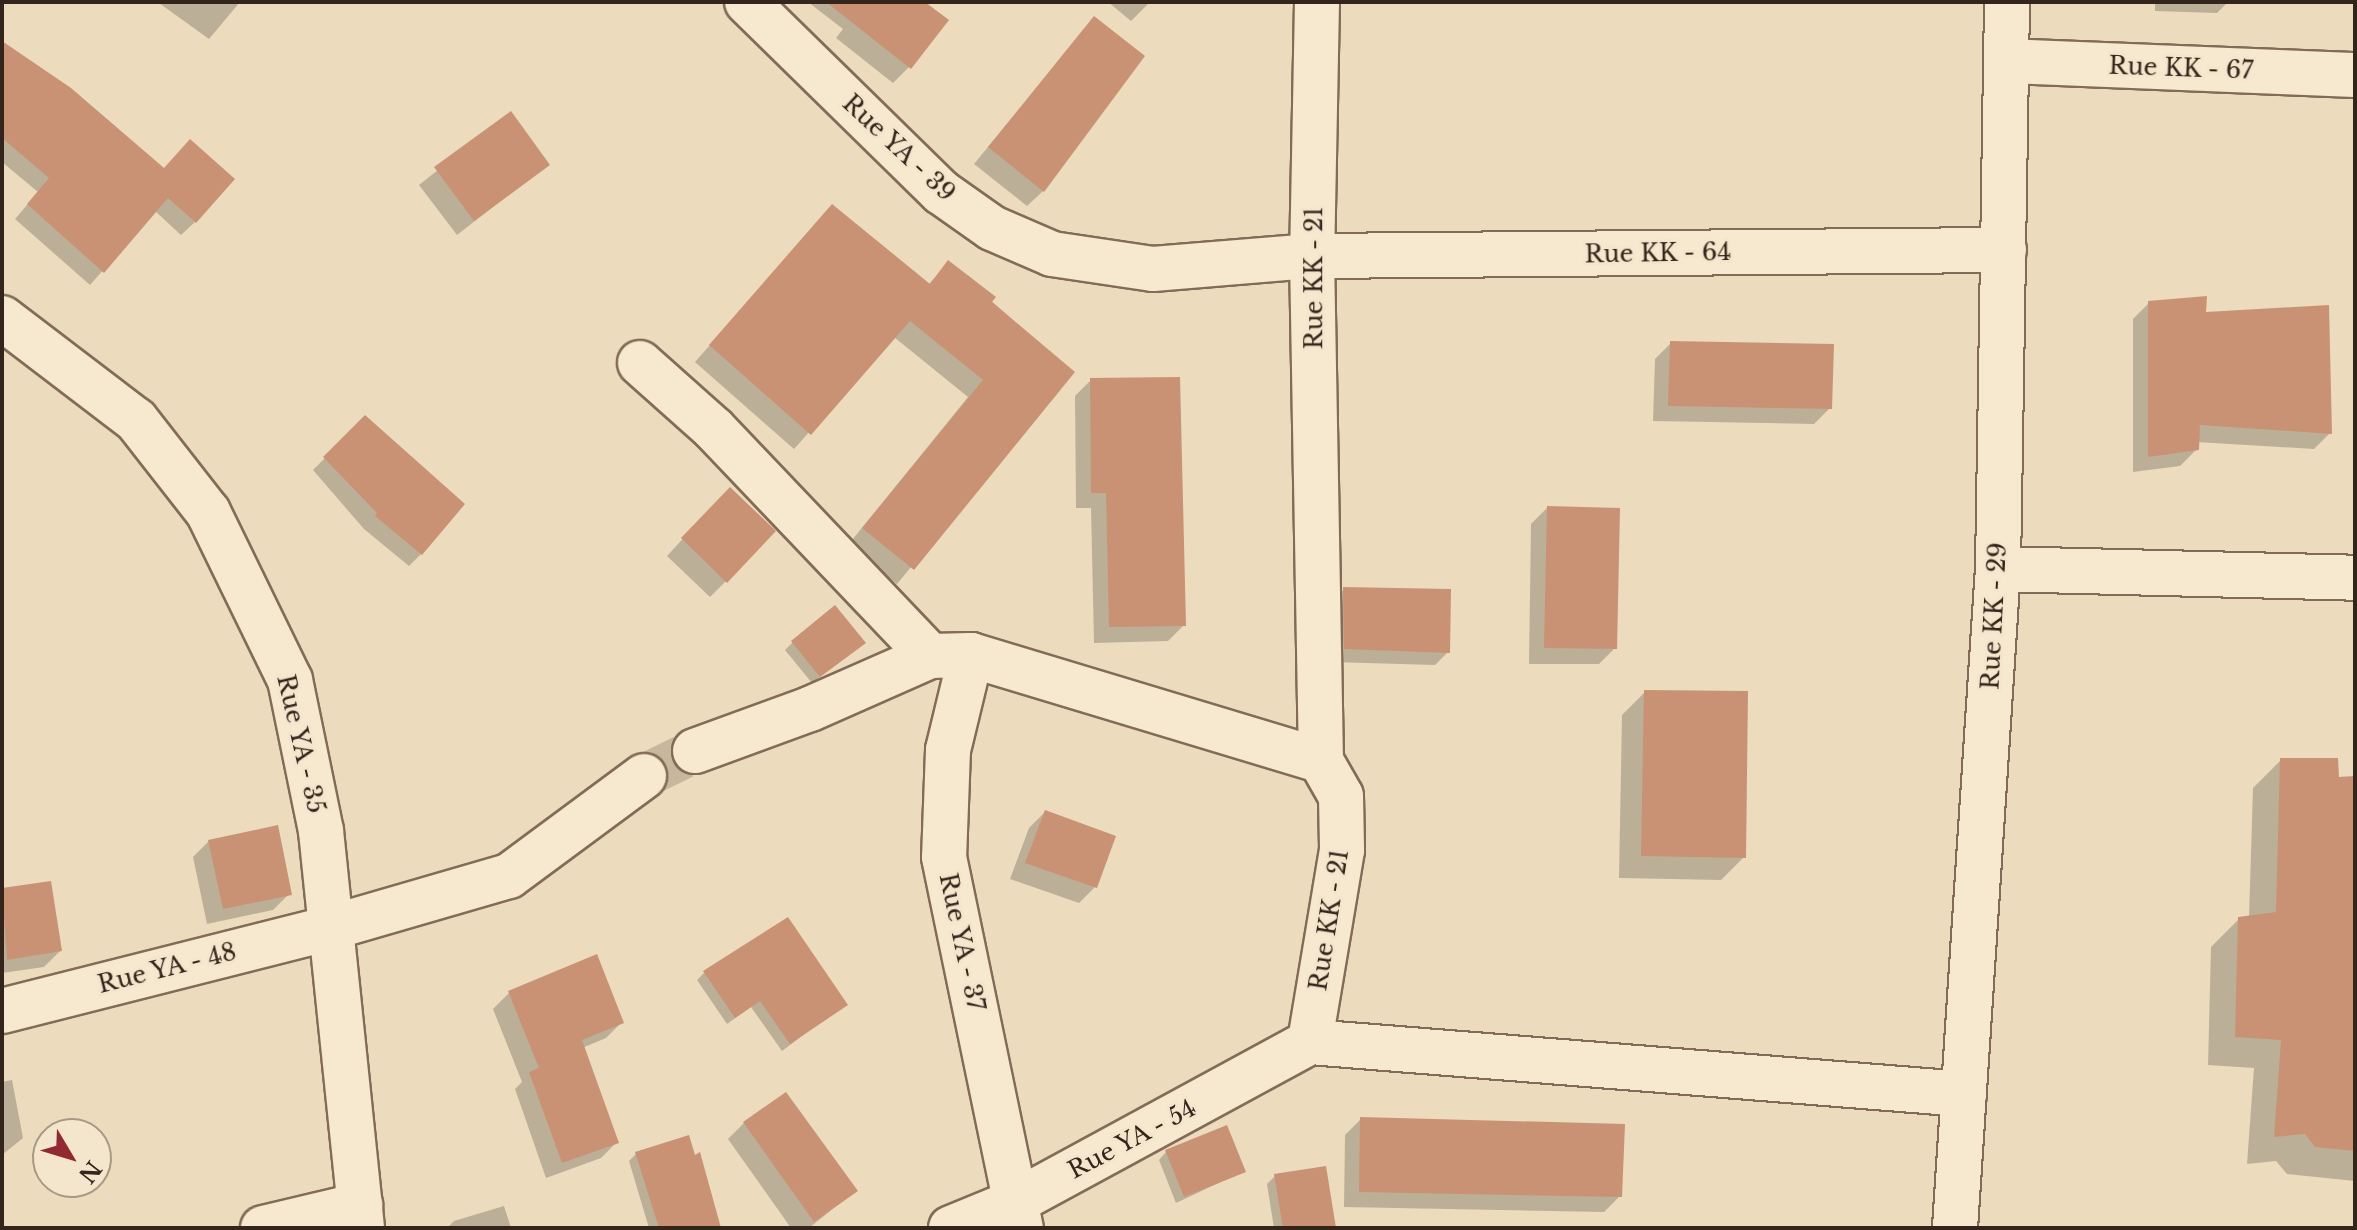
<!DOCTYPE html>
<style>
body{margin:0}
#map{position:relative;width:2357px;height:1230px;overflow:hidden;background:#ecdbbd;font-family:"Libre Baskerville",serif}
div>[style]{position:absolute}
.shadow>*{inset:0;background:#0003}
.building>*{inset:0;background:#c99274}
.street-tunnel>*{height:44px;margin-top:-22px;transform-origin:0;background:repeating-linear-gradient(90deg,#c7b79d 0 44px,transparent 0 66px)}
.roads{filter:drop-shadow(2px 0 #836c57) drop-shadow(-2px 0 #836c57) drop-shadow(0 2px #836c57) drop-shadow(0 -2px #836c57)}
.street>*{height:44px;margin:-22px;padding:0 22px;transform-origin:22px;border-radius:22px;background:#f7e9d0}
span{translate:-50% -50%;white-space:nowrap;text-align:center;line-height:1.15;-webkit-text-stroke:6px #f4e6cc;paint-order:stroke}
.street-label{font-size:24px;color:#33251b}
.frame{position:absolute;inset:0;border:4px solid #33251b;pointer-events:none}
.north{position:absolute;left:32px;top:1118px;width:80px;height:80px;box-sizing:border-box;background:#f4e6cc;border:2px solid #a79985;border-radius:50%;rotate:128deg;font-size:22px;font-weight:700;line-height:32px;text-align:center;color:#33251b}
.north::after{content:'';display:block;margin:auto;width:28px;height:36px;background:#902930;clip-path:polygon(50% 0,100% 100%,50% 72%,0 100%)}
</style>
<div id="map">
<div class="shadow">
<div style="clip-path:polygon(240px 2px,209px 39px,159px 3px,159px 2px)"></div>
<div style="clip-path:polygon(808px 2px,922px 2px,909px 67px,893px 83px,836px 38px,843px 29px)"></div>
<div style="clip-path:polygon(1108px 2px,1150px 2px,1131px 21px)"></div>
<div style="clip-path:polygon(2155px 2px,2228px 2px,2217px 13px,2155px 11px)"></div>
<div style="clip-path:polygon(1094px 19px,1043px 191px,1027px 206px,974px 164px)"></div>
<div style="clip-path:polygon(2px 42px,195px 222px,181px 235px,155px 211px,90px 285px,15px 219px,38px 192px,2px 162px)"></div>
<div style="clip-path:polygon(510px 113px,547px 165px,457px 235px,419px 185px)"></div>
<div style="clip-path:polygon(832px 206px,928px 285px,948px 263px,1072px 372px,897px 584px,848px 545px,968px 397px,894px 337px,794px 449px,695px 362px)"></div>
<div style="clip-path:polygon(2149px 303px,2204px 315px,2330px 433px,2314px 449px,2197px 442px,2197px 449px,2180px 466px,2133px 472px,2133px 319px)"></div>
<div style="clip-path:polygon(1671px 343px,1830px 408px,1814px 424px,1653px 421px,1655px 359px)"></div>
<div style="clip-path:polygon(1091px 380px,1184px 625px,1168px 641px,1094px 643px,1091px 508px,1076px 508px,1075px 396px)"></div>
<div style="clip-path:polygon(365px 418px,421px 554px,409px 566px,364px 529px,313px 470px)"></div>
<div style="clip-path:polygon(714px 505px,726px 581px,710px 597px,667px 556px)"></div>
<div style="clip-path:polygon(1547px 508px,1615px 648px,1599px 664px,1529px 664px,1531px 524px)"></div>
<div style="clip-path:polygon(1344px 589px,1448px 652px,1435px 665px,1332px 662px,1331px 603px)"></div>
<div style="clip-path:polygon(793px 642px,864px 643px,812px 683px,785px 650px)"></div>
<div style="clip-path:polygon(1645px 692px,1744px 857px,1721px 880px,1619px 878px,1622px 715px)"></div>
<div style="clip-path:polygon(2281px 760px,2338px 779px,2355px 778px,2355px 1181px,2287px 1174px,2276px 1161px,2247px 1164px,2254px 1068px,2208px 1065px,2211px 947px,2239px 919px,2249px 918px,2253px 788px)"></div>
<div style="clip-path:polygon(1045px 812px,1095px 887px,1079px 903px,1010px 879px,1029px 828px)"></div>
<div style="clip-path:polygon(209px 841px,289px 894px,273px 910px,207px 924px,193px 857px)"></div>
<div style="clip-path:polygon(50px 883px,60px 951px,44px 967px,2px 973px,2px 890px)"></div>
<div style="clip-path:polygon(705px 972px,845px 1004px,782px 1051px,751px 1007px,727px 1024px,697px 980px)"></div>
<div style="clip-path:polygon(509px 993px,622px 1022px,606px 1038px,582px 1048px,617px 1142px,601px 1158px,546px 1178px,515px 1089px,522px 1082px,493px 1009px)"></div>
<div style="clip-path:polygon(12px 1080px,23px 1138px,2px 1155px,2px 1082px)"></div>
<div style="clip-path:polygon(1361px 1119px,1620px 1196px,1604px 1212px,1344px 1207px,1345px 1135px)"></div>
<div style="clip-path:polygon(744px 1123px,855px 1191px,809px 1228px,791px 1228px,728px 1139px)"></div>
<div style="clip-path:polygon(1166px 1152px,1244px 1171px,1176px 1203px,1159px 1160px)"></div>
<div style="clip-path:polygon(636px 1154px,719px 1228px,649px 1228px,629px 1161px)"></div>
<div style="clip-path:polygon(1275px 1176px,1334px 1228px,1274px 1228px,1267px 1184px)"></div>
<div style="clip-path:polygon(504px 1206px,511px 1228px,447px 1228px,454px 1221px)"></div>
</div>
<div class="building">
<div style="clip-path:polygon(826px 2px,925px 2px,949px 20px,911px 69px)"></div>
<div style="clip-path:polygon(1094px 16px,1145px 56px,1044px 192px,988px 147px)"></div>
<div style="clip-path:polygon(2px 41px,71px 88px,164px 168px,190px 139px,235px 179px,196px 223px,168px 198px,104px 273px,27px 204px,49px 178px,2px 138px)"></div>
<div style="clip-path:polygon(511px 111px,550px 165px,474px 221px,434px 167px)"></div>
<div style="clip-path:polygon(832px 204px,930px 284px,948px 260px,996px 297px,992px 302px,1075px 372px,914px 570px,862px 528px,983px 380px,910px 321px,811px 435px,709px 345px)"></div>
<div style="clip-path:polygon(2207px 296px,2206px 312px,2329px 305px,2332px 434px,2200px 425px,2199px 450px,2148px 457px,2148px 301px)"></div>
<div style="clip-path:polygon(1670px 341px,1834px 344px,1832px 409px,1668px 406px)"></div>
<div style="clip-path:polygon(1180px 377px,1186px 626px,1109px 627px,1106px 493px,1091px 493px,1090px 378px)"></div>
<div style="clip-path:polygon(365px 415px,465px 504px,422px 555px,375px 516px,377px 513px,323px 457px)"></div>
<div style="clip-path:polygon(730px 487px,776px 531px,727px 583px,681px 538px)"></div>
<div style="clip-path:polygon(1547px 506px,1620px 508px,1617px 649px,1544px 648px)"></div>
<div style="clip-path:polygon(1343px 587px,1451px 589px,1450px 653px,1344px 649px)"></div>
<div style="clip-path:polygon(835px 605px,866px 643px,820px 677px,791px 641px)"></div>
<div style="clip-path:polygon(1644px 690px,1748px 691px,1746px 858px,1641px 856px)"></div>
<div style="clip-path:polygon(2280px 758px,2338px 758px,2339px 777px,2355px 776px,2355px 1151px,2315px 1147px,2305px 1134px,2274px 1137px,2281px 1040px,2235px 1037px,2238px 917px,2276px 912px)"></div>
<div style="clip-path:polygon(1045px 810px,1116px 836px,1097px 888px,1025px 863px)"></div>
<div style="clip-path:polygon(278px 825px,292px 895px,223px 909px,208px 840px)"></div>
<div style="clip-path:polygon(51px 881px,62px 951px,7px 960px,2px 888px)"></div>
<div style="clip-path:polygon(788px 917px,848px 1005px,790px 1044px,760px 1001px,735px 1018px,703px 971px)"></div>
<div style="clip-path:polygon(597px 954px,624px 1023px,582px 1040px,619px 1143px,562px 1163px,529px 1072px,539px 1068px,508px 991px)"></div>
<div style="clip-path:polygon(786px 1092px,858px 1191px,814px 1222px,743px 1122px)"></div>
<div style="clip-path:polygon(1360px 1117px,1625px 1124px,1622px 1197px,1359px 1192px)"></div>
<div style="clip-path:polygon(1227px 1125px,1246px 1172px,1184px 1197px,1165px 1150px)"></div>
<div style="clip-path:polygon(689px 1135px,695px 1155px,700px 1152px,721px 1228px,659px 1228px,635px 1152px)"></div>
<div style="clip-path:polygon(1326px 1166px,1336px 1228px,1283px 1228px,1274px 1174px)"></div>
</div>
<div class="street-tunnel">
<div style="left:644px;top:776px;width:57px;rotate:-26.1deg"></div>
</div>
<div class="roads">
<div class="street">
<div style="left:747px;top:2px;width:272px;rotate:44.4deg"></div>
<div style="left:941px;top:192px;width:62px;rotate:35.2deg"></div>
<div style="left:992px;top:228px;width:65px;rotate:23.4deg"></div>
<div style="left:1052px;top:254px;width:102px;rotate:8.4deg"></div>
<div style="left:1153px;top:269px;width:160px;rotate:-4.7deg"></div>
<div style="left:1312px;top:256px;width:692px;rotate:-0.5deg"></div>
<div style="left:1317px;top:2px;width:254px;rotate:91.1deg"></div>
<div style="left:1312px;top:256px;width:505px;rotate:88.98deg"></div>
<div style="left:1321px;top:761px;width:40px;rotate:60.3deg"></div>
<div style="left:1341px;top:796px;width:54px;rotate:88.9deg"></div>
<div style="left:1342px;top:850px;width:195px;rotate:99.5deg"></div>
<div style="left:1310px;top:1042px;width:656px;rotate:4.55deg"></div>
<div style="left:2007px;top:61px;width:348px;rotate:2.3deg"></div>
<div style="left:2px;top:318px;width:168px;rotate:37.3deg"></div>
<div style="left:136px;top:420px;width:117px;rotate:52deg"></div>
<div style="left:208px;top:512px;width:187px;rotate:64deg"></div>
<div style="left:290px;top:680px;width:154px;rotate:78.4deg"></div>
<div style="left:321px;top:831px;width:399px;rotate:84.1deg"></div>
<div style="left:640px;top:363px;width:98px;rotate:41.7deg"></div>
<div style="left:713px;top:428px;width:315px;rotate:46.4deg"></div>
<div style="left:930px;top:656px;width:41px;rotate:-1.4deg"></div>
<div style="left:971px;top:655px;width:366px;rotate:16.8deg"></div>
<div style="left:1998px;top:569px;width:357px;rotate:1.4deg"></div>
<div style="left:971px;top:655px;width:98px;rotate:103.6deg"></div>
<div style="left:948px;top:750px;width:107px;rotate:92.1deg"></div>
<div style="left:944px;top:857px;width:379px;rotate:78.3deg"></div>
<div style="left:695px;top:751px;width:122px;rotate:-20.1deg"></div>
<div style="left:810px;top:709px;width:131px;rotate:-23.8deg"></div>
<div style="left:2px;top:1011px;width:341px;rotate:-14.2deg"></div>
<div style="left:333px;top:927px;width:183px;rotate:-16.2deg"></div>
<div style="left:509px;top:876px;width:168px;rotate:-36.5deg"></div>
<div style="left:263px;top:1228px;width:100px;rotate:-13.3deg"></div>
<div style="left:951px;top:1228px;width:71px;rotate:-22.2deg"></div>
<div style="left:1017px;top:1201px;width:333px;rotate:-28.5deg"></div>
<div style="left:1955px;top:1228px;width:660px;rotate:-86.27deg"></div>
<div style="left:1998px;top:569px;width:567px;rotate:-89.09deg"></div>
</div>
</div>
<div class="street-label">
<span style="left:2181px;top:68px;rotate:2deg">Rue KK - 67</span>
<span style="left:899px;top:148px;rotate:43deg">Rue YA - 39</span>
<span style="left:1658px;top:253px;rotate:-1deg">Rue KK - 64</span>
<span style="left:1314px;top:278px;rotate:-90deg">Rue KK - 21</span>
<span style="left:1994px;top:616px;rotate:-87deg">Rue KK - 29</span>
<span style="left:301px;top:744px;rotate:77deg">Rue YA - 35</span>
<span style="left:1329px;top:920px;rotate:-81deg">Rue KK - 21</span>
<span style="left:962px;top:942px;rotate:78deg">Rue YA - 37</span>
<span style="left:167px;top:968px;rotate:-14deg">Rue YA - 48</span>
<span style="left:1132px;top:1139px;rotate:-28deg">Rue YA - 54</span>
</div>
<div class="frame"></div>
<div class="north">N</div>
</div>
